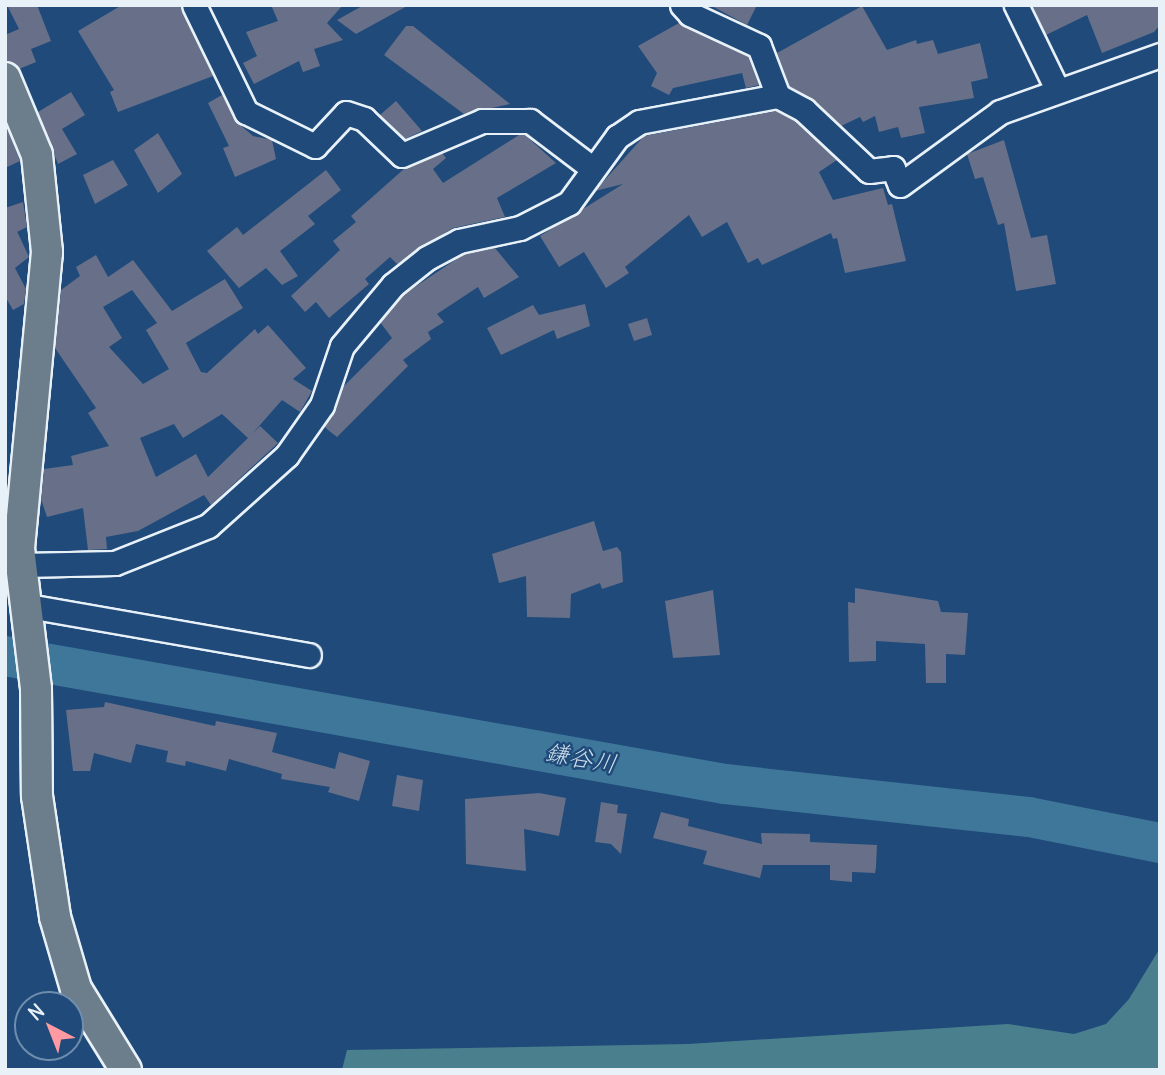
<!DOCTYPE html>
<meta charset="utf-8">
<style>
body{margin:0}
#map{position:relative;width:1165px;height:1075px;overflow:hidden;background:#1f4a7a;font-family:Delius,"Klee One",sans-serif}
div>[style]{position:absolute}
.green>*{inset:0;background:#4a808d}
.river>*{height:40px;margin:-20px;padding:0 20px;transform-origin:20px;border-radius:20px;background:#3f779a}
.building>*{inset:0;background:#677088}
.roads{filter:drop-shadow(2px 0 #e8f1f8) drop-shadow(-2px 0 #e8f1f8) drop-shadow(0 2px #e8f1f8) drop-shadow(0 -2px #e8f1f8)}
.minor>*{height:23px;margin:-11.5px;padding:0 11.5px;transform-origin:11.5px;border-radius:11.5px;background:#1f4a7a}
.major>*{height:30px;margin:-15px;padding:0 15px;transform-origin:15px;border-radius:15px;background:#6c7d8b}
span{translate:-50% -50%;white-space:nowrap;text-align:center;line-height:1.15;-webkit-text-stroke:5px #1f4a7a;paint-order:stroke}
.water-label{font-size:24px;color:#cfdfea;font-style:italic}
.frame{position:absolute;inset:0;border:7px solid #e8f1f8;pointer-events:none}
.north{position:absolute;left:14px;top:991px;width:70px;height:70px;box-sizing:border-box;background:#1f4a7a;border:2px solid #6f8dac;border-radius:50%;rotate:318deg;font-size:19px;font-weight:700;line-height:28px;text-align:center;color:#e8f1f8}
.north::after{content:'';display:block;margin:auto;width:24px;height:32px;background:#ff9aa2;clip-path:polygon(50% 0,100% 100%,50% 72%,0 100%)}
</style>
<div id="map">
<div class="green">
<div style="clip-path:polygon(1160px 948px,1160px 1070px,342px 1070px,347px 1050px,688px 1044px,1008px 1024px,1074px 1034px,1106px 1024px,1129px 999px)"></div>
</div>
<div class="river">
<div style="left:5px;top:656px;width:731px;rotate:10.08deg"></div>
<div style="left:725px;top:784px;width:306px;rotate:6.2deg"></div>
<div style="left:1029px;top:817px;width:134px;rotate:11.2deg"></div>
</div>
<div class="building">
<div style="clip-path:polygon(7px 5px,37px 5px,51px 41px,31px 49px,36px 62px,19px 69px,5px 61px,5px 35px,19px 29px)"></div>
<div style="clip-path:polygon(122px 5px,180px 5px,213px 76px,118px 112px,110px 92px,114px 90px,78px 31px)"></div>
<div style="clip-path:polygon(271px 5px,343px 5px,327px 23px,343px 40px,314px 49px,320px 66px,303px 72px,299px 61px,254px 84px,243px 63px,257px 56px,246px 32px,278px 21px)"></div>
<div style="clip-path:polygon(364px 5px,409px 5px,356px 34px,337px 20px)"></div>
<div style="clip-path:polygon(710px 5px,757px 5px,747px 25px)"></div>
<div style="clip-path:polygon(1032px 5px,1160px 5px,1160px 25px,1154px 32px,1102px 53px,1087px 15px,1046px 35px)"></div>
<div style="clip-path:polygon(862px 6px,887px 50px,916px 40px,917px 44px,933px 40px,938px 54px,980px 43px,988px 78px,971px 82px,974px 98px,919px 107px,925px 133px,901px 138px,898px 127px,879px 132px,875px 116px,863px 122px,860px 117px,841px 126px,813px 100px,789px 86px,777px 53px)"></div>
<div style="clip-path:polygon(679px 23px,748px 56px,759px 85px,746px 88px,742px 73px,673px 88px,669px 95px,651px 86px,657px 73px,638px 46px)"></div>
<div style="clip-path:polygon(406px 26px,413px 26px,510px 104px,464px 114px,384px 55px)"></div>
<div style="clip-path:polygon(71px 92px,85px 115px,62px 129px,77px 154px,58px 164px,38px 112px)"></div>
<div style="clip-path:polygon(222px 95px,239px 124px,253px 136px,272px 140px,276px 159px,235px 177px,223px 148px,229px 146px,208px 103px)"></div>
<div style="clip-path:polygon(396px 101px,422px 131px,405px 139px,380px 115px)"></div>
<div style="clip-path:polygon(776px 111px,796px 121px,837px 160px,819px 172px,833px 200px,883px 188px,888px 205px,892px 204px,906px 261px,845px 273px,837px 238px,833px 239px,831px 233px,762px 265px,758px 258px,748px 263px,727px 222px,702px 237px,689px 215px,625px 267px,629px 273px,606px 288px,584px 252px,559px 267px,540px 236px,623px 184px,595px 191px,644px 136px)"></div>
<div style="clip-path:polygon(8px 130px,20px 161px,5px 168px,5px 132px)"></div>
<div style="clip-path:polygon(158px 133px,182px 174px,158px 193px,134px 150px)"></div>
<div style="clip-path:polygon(519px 135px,525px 135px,556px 163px,497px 198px,505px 217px,453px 228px,397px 264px,390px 257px,365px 279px,369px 284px,329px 318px,316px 302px,305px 312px,291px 296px,340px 250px,333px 241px,356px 222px,351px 216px,405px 168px,442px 153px,446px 158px,433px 169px,443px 183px)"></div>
<div style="clip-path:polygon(1004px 140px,1031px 238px,1047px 235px,1056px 284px,1016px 291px,1004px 223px,998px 225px,983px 177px,975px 179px,967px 154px)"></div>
<div style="clip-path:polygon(113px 160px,128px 185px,95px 204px,83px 175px)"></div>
<div style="clip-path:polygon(326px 170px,341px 190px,308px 216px,315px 224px,280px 251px,298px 276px,282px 285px,266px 268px,239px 288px,207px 251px,237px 227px,243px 235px)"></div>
<div style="clip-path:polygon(23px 202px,27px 227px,17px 232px,9px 214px,29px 257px,15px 268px,26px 289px,24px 304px,13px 310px,5px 296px,5px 208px)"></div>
<div style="clip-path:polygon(495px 248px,519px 277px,484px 298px,478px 287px,437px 314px,444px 322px,428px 332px,431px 339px,403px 360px,408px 366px,337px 437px,328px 430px,324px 426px,342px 388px,392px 338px,380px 322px,403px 295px,464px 254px)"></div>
<div style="clip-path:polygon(evenodd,96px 255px,108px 277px,133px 260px,172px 311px,225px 279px,243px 308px,186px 343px,201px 372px,207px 373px,255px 329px,258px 334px,268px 325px,306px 368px,293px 379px,312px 391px,300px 412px,282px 400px,252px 434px,260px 426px,278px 443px,211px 505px,204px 495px,138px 531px,106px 537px,107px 549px,88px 550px,83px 508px,47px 517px,41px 499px,44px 469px,73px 465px,71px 456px,109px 446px,88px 413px,96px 408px,55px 348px,61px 290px,80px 276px,76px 267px,96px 255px,132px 290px,157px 323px,146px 330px,169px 369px,143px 384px,109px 347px,122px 338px,103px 307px,132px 290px,96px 255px,222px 414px,248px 438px,208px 477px,196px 454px,156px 477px,140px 438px,174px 424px,183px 438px,222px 414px)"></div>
<div style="clip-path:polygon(585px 304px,590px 326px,557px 339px,554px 330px,501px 355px,487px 328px,533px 305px,539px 315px)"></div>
<div style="clip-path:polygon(647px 318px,652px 335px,634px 341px,628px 324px)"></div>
<div style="clip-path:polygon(594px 521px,603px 551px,617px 547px,621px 552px,623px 582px,602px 589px,600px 583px,571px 594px,570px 618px,527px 617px,526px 576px,499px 583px,492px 554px)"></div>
<div style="clip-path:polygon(855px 588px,938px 601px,941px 612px,968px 613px,965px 655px,946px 654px,946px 683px,926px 683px,925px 644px,876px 641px,876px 661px,849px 662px,848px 602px,855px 603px)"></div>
<div style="clip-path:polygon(713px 590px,720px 655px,673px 658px,665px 601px)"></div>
<div style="clip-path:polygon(105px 702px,215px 726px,216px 721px,277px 733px,272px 752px,335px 769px,339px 752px,370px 761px,359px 801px,328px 792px,330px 787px,281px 779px,282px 774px,229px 759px,226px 771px,186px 761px,185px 766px,166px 762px,168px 751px,136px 744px,131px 763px,94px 753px,90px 771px,73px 771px,66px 710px,104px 707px)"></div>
<div style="clip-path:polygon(397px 775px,423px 780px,419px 811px,392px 806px)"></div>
<div style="clip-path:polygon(539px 793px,566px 798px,559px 836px,524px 829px,526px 871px,466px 864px,465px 799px)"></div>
<div style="clip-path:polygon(601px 802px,618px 805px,617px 813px,627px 814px,621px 854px,611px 844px,595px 842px)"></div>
<div style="clip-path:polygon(661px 812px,689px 819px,688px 826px,762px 844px,761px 833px,810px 834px,810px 842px,877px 845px,876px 867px,875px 873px,852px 872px,852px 882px,830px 880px,830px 865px,763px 865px,760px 878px,703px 864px,707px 851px,653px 838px)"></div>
</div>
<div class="roads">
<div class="minor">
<div style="left:194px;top:5px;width:119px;rotate:64.1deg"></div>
<div style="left:246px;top:112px;width:77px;rotate:26.2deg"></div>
<div style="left:315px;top:146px;width:45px;rotate:-46.8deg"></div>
<div style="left:346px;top:113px;width:19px;rotate:18deg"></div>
<div style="left:364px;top:119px;width:52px;rotate:43.5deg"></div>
<div style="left:402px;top:155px;width:87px;rotate:-23deg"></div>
<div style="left:482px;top:121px;width:48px"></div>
<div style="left:530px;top:121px;width:78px;rotate:37.2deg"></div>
<div style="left:682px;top:5px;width:12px;rotate:48deg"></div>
<div style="left:690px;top:14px;width:76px;rotate:24.9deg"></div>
<div style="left:759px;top:46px;width:53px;rotate:69.2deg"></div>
<div style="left:1016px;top:5px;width:93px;rotate:64deg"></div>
<div style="left:22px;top:565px;width:93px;rotate:-1.2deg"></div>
<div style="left:115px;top:563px;width:100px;rotate:-21.7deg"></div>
<div style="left:208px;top:526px;width:106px;rotate:-41.9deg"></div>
<div style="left:287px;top:455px;width:61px;rotate:-55deg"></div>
<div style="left:322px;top:405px;width:62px;rotate:-71.3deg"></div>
<div style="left:342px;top:346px;width:80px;rotate:-50.1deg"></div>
<div style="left:393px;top:285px;width:43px;rotate:-38.5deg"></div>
<div style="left:427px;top:258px;width:36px;rotate:-28deg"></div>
<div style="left:459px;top:241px;width:62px;rotate:-12deg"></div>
<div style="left:520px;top:228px;width:55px;rotate:-27deg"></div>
<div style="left:569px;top:203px;width:82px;rotate:-54deg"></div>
<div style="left:617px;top:137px;width:27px;rotate:-34deg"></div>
<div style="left:639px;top:122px;width:141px;rotate:-10.6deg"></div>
<div style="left:778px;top:96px;width:30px;rotate:28deg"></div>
<div style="left:804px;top:110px;width:89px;rotate:43.2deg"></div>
<div style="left:869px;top:171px;width:24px;rotate:-7deg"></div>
<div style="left:893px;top:168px;width:18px;rotate:68deg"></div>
<div style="left:900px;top:185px;width:124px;rotate:-36.1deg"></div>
<div style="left:1000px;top:112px;width:170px;rotate:-19.6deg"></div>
<div style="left:28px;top:606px;width:285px;rotate:9.9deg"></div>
</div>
<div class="major">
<div style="left:5px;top:78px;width:83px;rotate:67.4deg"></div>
<div style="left:37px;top:155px;width:98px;rotate:84.1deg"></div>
<div style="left:47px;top:252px;width:297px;rotate:95.4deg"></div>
<div style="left:19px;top:548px;width:142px;rotate:83.1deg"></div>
<div style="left:36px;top:689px;width:107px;rotate:89.5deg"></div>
<div style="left:37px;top:796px;width:122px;rotate:81.5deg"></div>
<div style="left:55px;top:917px;width:75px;rotate:73.7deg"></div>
<div style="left:76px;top:989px;width:95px;rotate:58.3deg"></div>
</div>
</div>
<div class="water-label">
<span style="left:581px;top:758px;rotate:10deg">鎌谷川</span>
</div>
<div class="frame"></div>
<div class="north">N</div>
</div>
